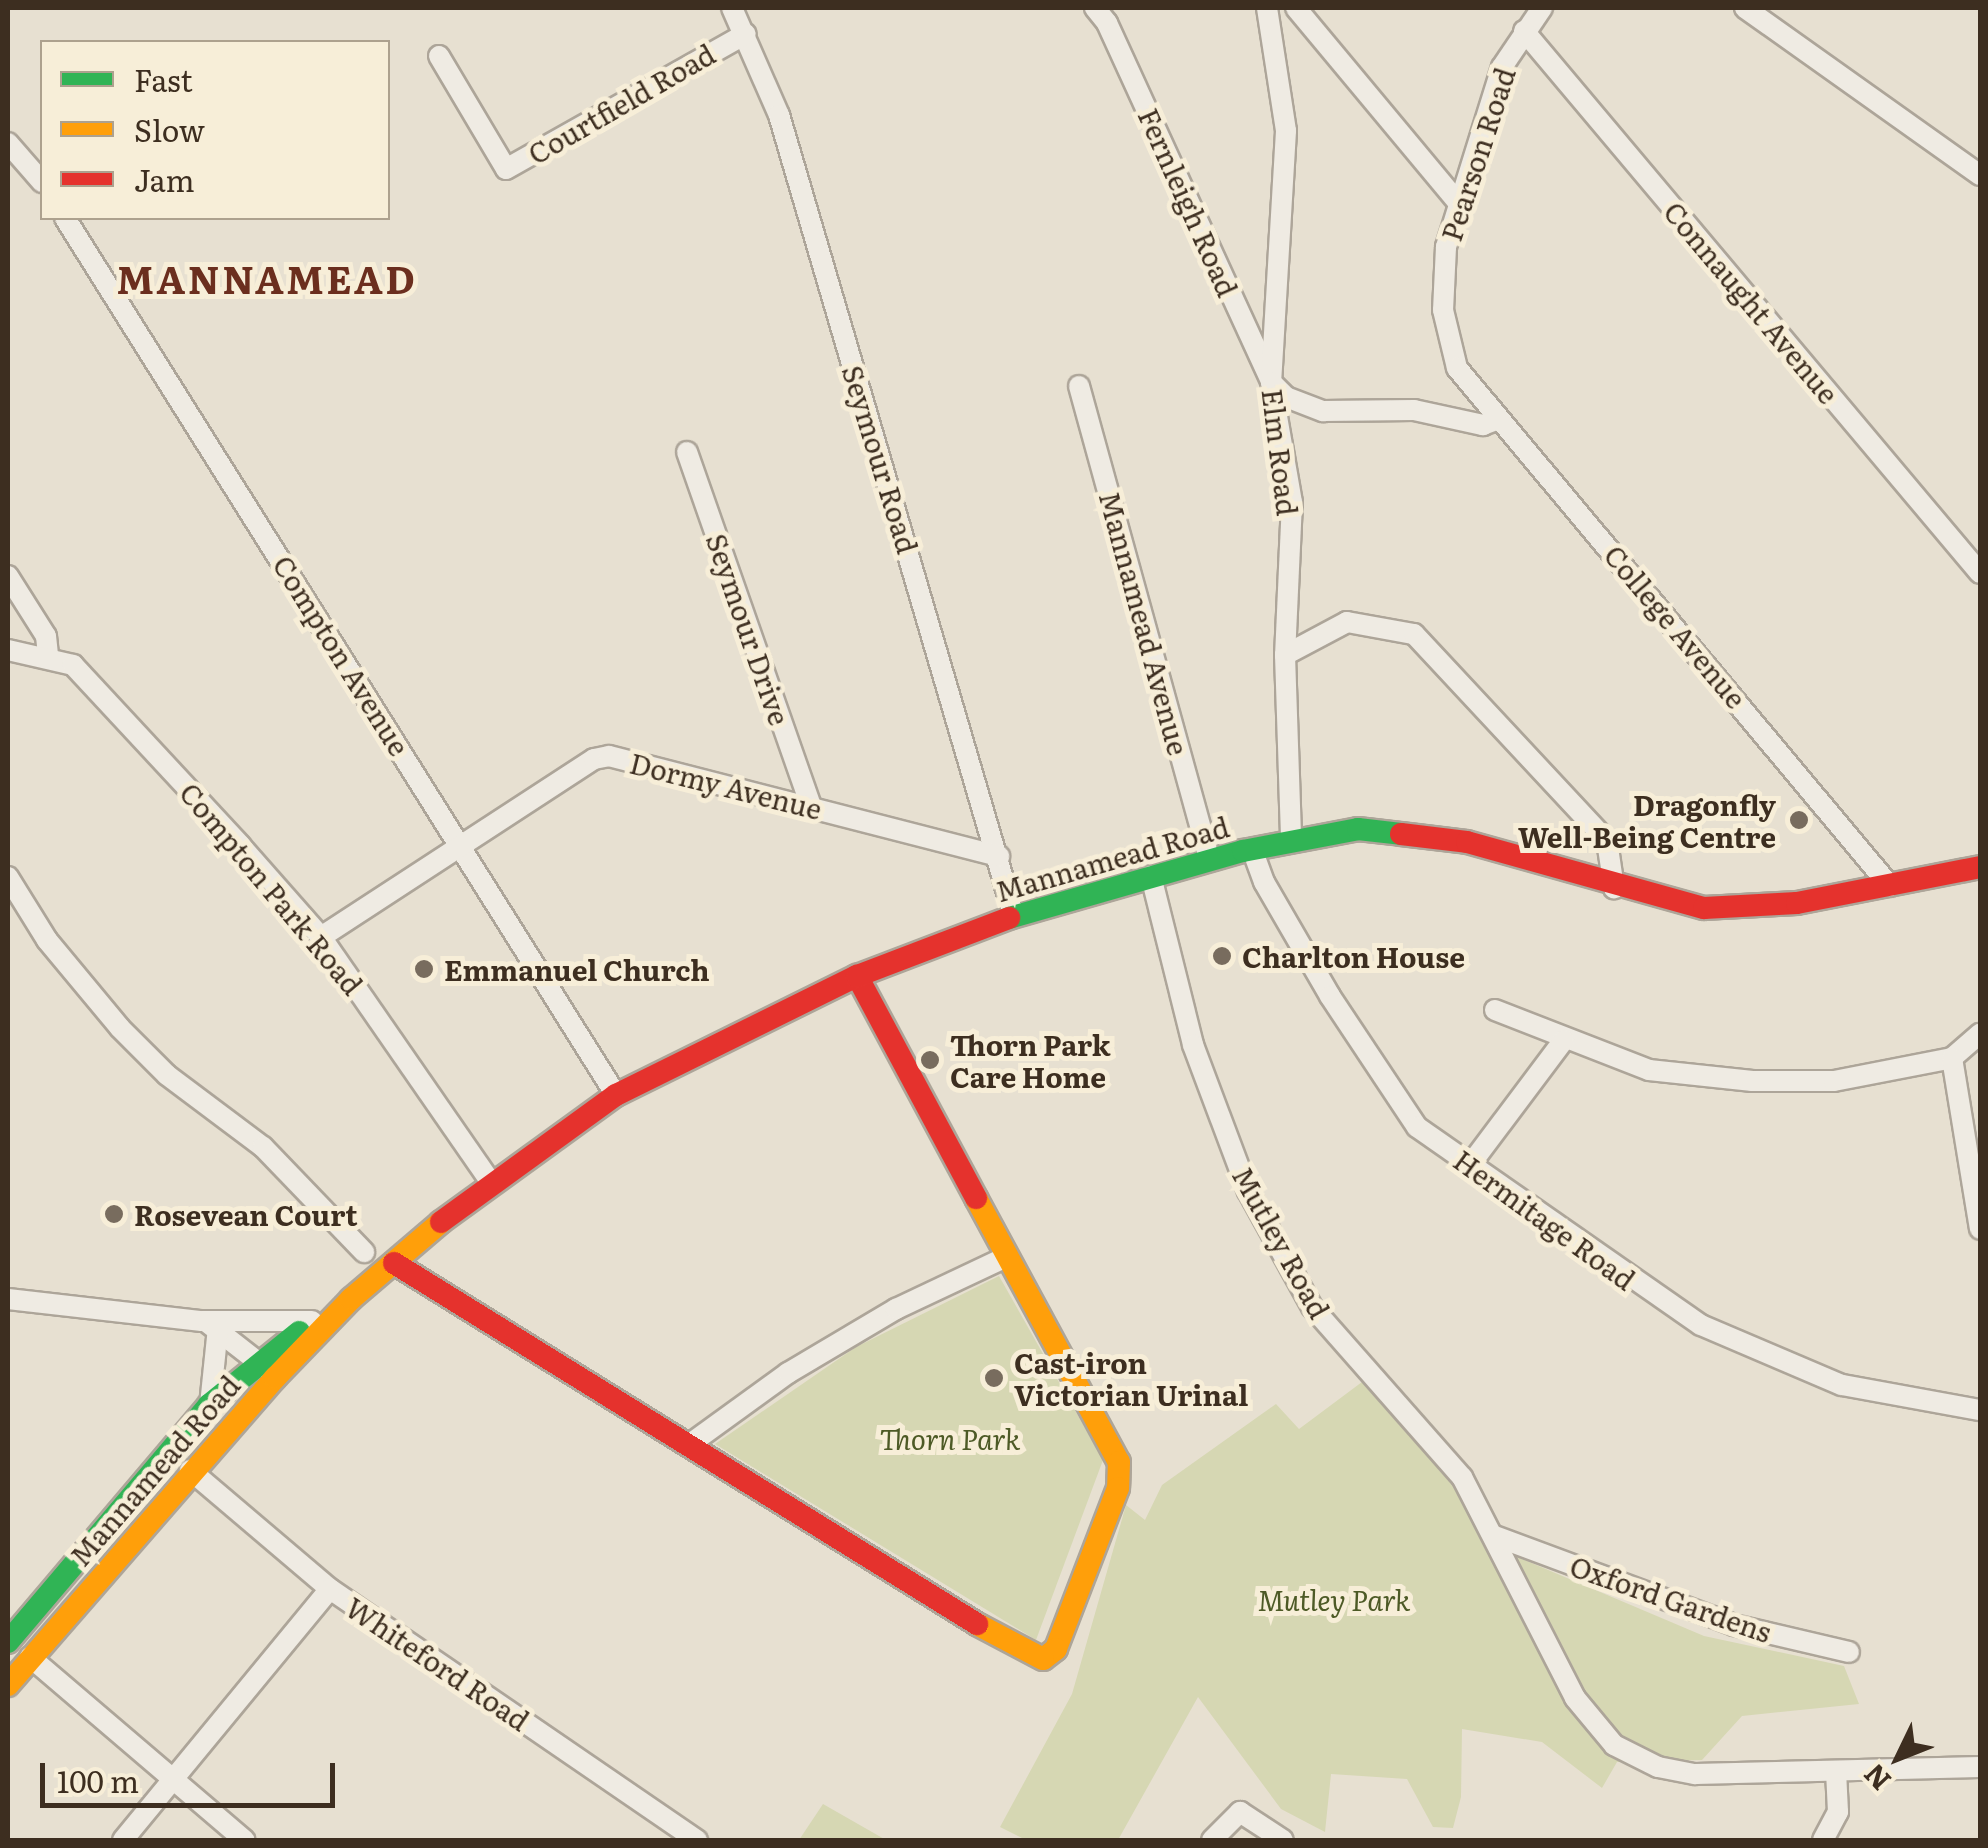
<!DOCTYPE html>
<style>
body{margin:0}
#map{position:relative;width:1988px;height:1848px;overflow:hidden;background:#e7e0d1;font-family:Literata,serif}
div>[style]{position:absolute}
.green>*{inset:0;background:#d6d7b3}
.roads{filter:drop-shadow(2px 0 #ada599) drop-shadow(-2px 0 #ada599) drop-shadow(0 2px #ada599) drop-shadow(0 -2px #ada599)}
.street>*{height:20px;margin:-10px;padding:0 10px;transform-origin:10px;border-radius:10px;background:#efebe3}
.fast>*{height:22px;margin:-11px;padding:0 11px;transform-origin:11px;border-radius:11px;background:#30b455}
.slow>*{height:22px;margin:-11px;padding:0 11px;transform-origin:11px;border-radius:11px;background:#ff9f0a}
.jam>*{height:22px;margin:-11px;padding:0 11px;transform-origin:11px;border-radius:11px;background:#e5322d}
.dots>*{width:28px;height:28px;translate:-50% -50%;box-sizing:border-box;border:5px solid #f7eed8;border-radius:50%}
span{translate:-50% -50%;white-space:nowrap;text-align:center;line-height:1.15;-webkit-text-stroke:10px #f7eed8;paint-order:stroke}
.street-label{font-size:28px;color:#3d2e20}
.poi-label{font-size:28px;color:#3d2e20;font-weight:700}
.right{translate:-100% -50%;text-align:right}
.left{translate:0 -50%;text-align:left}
.park-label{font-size:28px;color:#4d5a26;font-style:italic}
.district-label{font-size:38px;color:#6b2e1e;font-weight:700;letter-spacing:2.5px}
.frame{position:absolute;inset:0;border:10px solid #3d2e20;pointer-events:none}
.legend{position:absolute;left:40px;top:40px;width:350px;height:180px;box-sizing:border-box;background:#f7eed8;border:2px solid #ada18e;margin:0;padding:12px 18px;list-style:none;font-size:30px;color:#3d2e20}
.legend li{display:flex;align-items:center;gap:20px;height:50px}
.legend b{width:50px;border:2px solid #ada18e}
.north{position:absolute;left:1848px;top:1708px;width:100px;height:100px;-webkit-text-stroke:8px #f7eed8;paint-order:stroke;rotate:227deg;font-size:28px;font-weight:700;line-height:40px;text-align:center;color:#3d2e20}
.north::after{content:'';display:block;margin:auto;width:35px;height:45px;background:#3d2e20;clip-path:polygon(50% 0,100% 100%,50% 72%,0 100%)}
.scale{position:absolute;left:40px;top:1763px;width:295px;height:45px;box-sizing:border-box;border:5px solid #3d2e20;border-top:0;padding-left:12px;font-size:30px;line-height:35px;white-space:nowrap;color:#3d2e20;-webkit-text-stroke:8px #f7eed8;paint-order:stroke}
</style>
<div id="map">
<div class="green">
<div style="clip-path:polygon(999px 1276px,1103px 1460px,1036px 1640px,715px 1444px,856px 1347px)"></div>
<div style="clip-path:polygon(1362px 1382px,1458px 1481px,1496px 1548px,1704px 1636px,1844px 1666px,1859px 1704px,1742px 1716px,1702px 1760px,1617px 1762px,1602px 1788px,1542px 1742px,1462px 1729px,1461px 1797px,1453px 1828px,1433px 1827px,1407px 1779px,1331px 1774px,1325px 1832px,1281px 1809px,1198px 1697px,1118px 1840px,1026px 1840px,1000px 1827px,1072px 1694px,1126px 1505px,1145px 1520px,1162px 1485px,1276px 1404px,1299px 1429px)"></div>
<div style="clip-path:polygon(823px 1804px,886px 1840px,799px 1840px)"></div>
</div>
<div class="roads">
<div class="street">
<div style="left:732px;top:8px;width:117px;rotate:66.3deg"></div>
<div style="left:779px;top:115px;width:835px;rotate:73.65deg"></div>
<div style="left:1095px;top:8px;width:19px;rotate:51deg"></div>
<div style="left:1107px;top:23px;width:395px;rotate:65.4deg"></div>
<div style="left:1271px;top:382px;width:21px;rotate:45deg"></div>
<div style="left:1286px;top:397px;width:40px;rotate:21deg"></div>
<div style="left:1323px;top:411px;width:91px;rotate:-0.6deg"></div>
<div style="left:1414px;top:410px;width:71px;rotate:12.3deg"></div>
<div style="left:1483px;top:425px;width:17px;rotate:-21deg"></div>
<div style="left:1267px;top:8px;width:124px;rotate:81.2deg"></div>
<div style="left:1286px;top:131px;width:251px;rotate:93.4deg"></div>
<div style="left:1271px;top:382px;width:122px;rotate:80.1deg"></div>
<div style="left:1292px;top:502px;width:153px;rotate:92.6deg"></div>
<div style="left:1285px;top:655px;width:184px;rotate:88.1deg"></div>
<div style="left:1296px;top:8px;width:256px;rotate:50.2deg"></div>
<div style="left:1542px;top:8px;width:71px;rotate:124.1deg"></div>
<div style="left:1502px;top:67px;width:189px;rotate:107.3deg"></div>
<div style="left:1446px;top:247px;width:63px;rotate:92.7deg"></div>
<div style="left:1443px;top:310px;width:60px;rotate:76.4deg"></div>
<div style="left:1457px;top:368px;width:675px;rotate:50.11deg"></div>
<div style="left:1745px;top:8px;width:288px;rotate:35.4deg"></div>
<div style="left:1524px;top:31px;width:708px;rotate:49.93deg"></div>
<div style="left:439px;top:56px;width:131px;rotate:59.3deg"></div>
<div style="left:506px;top:169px;width:275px;rotate:-29.4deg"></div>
<div style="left:8px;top:143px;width:52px;rotate:48.9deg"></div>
<div style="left:65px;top:218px;width:1036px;rotate:57.86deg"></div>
<div style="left:1079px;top:386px;width:492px;rotate:74.6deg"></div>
<div style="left:687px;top:452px;width:375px;rotate:70.7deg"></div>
<div style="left:8px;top:576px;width:71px;rotate:57.7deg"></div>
<div style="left:46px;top:636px;width:20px;rotate:84deg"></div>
<div style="left:8px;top:650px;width:67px;rotate:13deg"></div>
<div style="left:73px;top:665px;width:246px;rotate:47.1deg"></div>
<div style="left:240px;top:845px;width:123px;rotate:48.6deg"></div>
<div style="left:321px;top:937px;width:297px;rotate:55.3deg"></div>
<div style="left:1285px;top:655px;width:70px;rotate:-28deg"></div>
<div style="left:1347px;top:622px;width:68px;rotate:10.2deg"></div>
<div style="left:1414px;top:634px;width:283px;rotate:47deg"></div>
<div style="left:1607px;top:841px;width:48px;rotate:81.5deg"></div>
<div style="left:1252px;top:849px;width:35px;rotate:70deg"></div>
<div style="left:1264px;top:882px;width:132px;rotate:59.9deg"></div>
<div style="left:1330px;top:996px;width:157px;rotate:56.4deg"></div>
<div style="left:1417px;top:1127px;width:346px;rotate:34.9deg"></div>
<div style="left:1701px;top:1325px;width:153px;rotate:23.1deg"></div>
<div style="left:1842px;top:1385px;width:140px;rotate:10.3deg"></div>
<div style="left:1151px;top:876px;width:174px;rotate:76deg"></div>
<div style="left:1193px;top:1045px;width:156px;rotate:69.4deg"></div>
<div style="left:1248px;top:1191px;width:132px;rotate:61.1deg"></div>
<div style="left:1312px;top:1307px;width:227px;rotate:48.6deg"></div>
<div style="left:1462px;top:1477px;width:248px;rotate:62.9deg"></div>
<div style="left:1575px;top:1698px;width:61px;rotate:50.3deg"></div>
<div style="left:1614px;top:1745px;width:49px;rotate:26.6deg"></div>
<div style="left:1658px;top:1767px;width:38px;rotate:11deg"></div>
<div style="left:1695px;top:1774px;width:285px;rotate:-1.4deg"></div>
<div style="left:8px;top:877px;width:74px;rotate:58.2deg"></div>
<div style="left:47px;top:940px;width:114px;rotate:50.3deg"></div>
<div style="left:120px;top:1028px;width:66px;rotate:45deg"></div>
<div style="left:167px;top:1075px;width:120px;rotate:36.9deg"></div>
<div style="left:263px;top:1147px;width:146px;rotate:46.1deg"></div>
<div style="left:321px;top:937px;width:326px;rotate:-33.1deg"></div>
<div style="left:594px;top:759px;width:15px;rotate:-11deg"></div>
<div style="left:609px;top:756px;width:403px;rotate:14.4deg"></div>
<div style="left:1495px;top:1010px;width:165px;rotate:21.3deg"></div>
<div style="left:1649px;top:1070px;width:104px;rotate:6.1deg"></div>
<div style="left:1752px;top:1081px;width:82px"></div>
<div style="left:1834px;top:1081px;width:120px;rotate:-11deg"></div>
<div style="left:1952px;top:1058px;width:37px;rotate:-41deg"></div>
<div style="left:1952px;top:1058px;width:173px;rotate:80.7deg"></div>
<div style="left:1470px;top:1165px;width:156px;rotate:-53.1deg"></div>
<div style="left:8px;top:1299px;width:195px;rotate:6.5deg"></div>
<div style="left:202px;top:1321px;width:110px"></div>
<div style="left:208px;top:1323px;width:75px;rotate:37.9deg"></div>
<div style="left:210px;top:1405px;width:78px;rotate:-84.1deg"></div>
<div style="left:690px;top:1444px;width:121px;rotate:-35.9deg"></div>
<div style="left:788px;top:1373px;width:126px;rotate:-30.7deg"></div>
<div style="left:896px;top:1309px;width:122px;rotate:-25.3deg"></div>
<div style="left:190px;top:1470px;width:184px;rotate:40.4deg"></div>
<div style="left:330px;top:1589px;width:445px;rotate:34.4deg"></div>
<div style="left:1495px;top:1536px;width:255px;rotate:20.4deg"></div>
<div style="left:1734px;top:1625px;width:118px;rotate:13.2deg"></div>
<div style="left:30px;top:1657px;width:282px;rotate:40.5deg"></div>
<div style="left:123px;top:1840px;width:325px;rotate:-50.5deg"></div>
<div style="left:1212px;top:1840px;width:40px;rotate:-45deg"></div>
<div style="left:1240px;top:1812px;width:51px;rotate:33.1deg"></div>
<div style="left:1823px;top:1840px;width:32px;rotate:-62deg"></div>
<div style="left:1838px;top:1812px;width:41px;rotate:-92.8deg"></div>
</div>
<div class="fast">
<div style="left:1009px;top:918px;width:243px;rotate:-16deg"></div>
<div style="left:1243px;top:851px;width:117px;rotate:-10.8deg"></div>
<div style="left:1358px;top:829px;width:43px;rotate:6.6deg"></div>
<div style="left:8px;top:1642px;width:311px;rotate:-49.7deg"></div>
<div style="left:209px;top:1405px;width:116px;rotate:-39deg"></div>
</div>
<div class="slow">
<div style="left:976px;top:1198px;width:300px;rotate:61.6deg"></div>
<div style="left:1119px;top:1462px;width:26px;rotate:92deg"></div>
<div style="left:1118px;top:1488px;width:173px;rotate:111.1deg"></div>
<div style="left:1056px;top:1649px;width:16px;rotate:142deg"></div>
<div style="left:1043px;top:1659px;width:75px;rotate:-152.1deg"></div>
<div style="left:8px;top:1685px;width:407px;rotate:-49deg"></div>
<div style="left:275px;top:1378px;width:110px;rotate:-46.1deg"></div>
<div style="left:351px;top:1299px;width:118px;rotate:-40.5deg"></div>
</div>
<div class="jam">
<div style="left:1401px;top:834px;width:66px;rotate:6.9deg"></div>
<div style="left:1467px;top:842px;width:246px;rotate:15.6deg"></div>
<div style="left:1704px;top:908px;width:93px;rotate:-3.1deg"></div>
<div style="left:1797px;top:903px;width:187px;rotate:-11.1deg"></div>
<div style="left:857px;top:976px;width:252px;rotate:61.8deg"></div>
<div style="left:441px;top:1222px;width:216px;rotate:-36deg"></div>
<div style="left:616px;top:1095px;width:269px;rotate:-26.3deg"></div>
<div style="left:857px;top:976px;width:163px;rotate:-20.9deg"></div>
<div style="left:394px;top:1263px;width:686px;rotate:31.77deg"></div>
</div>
</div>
<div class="dots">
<div style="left:1799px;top:820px;background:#786c5e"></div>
<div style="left:1222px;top:956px;background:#786c5e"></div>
<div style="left:424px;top:969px;background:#786c5e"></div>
<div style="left:930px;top:1060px;background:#786c5e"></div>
<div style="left:114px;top:1214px;background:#786c5e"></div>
<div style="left:994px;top:1378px;background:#786c5e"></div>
</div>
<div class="street-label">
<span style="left:621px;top:103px;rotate:-30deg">Courtfield Road</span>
<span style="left:1477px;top:154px;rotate:-72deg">Pearson Road</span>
<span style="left:1189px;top:202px;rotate:66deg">Fernleigh Road</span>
<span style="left:1752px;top:302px;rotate:50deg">Connaught Avenue</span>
<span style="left:1281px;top:452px;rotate:83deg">Elm Road</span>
<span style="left:881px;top:459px;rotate:73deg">Seymour Road</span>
<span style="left:1145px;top:623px;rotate:75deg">Mannamead Avenue</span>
<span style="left:1676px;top:626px;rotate:50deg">College Avenue</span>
<span style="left:749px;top:629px;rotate:71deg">Seymour Drive</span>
<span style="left:342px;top:655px;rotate:58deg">Compton Avenue</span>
<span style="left:726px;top:785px;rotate:14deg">Dormy Avenue</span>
<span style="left:1112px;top:858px;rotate:-16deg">Mannamead Road</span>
<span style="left:272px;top:888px;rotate:50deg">Compton Park Road</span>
<span style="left:1545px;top:1219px;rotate:36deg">Hermitage Road</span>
<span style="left:1282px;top:1242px;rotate:61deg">Mutley Road</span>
<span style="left:154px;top:1470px;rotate:-49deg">Mannamead Road</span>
<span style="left:1671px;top:1598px;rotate:19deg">Oxford Gardens</span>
<span style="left:438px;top:1663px;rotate:34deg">Whiteford Road</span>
</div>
<div class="poi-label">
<span class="right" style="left:1776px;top:820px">Dragonfly<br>Well-Being Centre</span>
<span class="left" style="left:1242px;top:956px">Charlton House</span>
<span class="left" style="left:444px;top:969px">Emmanuel Church</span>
<span class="left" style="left:950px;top:1060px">Thorn Park<br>Care Home</span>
<span class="left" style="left:134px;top:1214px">Rosevean Court</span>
<span class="left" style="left:1014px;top:1378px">Cast-iron<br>Victorian Urinal</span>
</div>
<div class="park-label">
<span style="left:950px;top:1438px">Thorn Park</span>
<span style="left:1334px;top:1599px">Mutley Park</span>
</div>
<div class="district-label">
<span style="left:267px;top:278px">MANNAMEAD</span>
</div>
<div class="frame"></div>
<ul class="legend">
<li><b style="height:12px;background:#30b455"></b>Fast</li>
<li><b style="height:12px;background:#ff9f0a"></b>Slow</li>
<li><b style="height:12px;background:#e5322d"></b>Jam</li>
</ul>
<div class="north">N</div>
<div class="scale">100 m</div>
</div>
